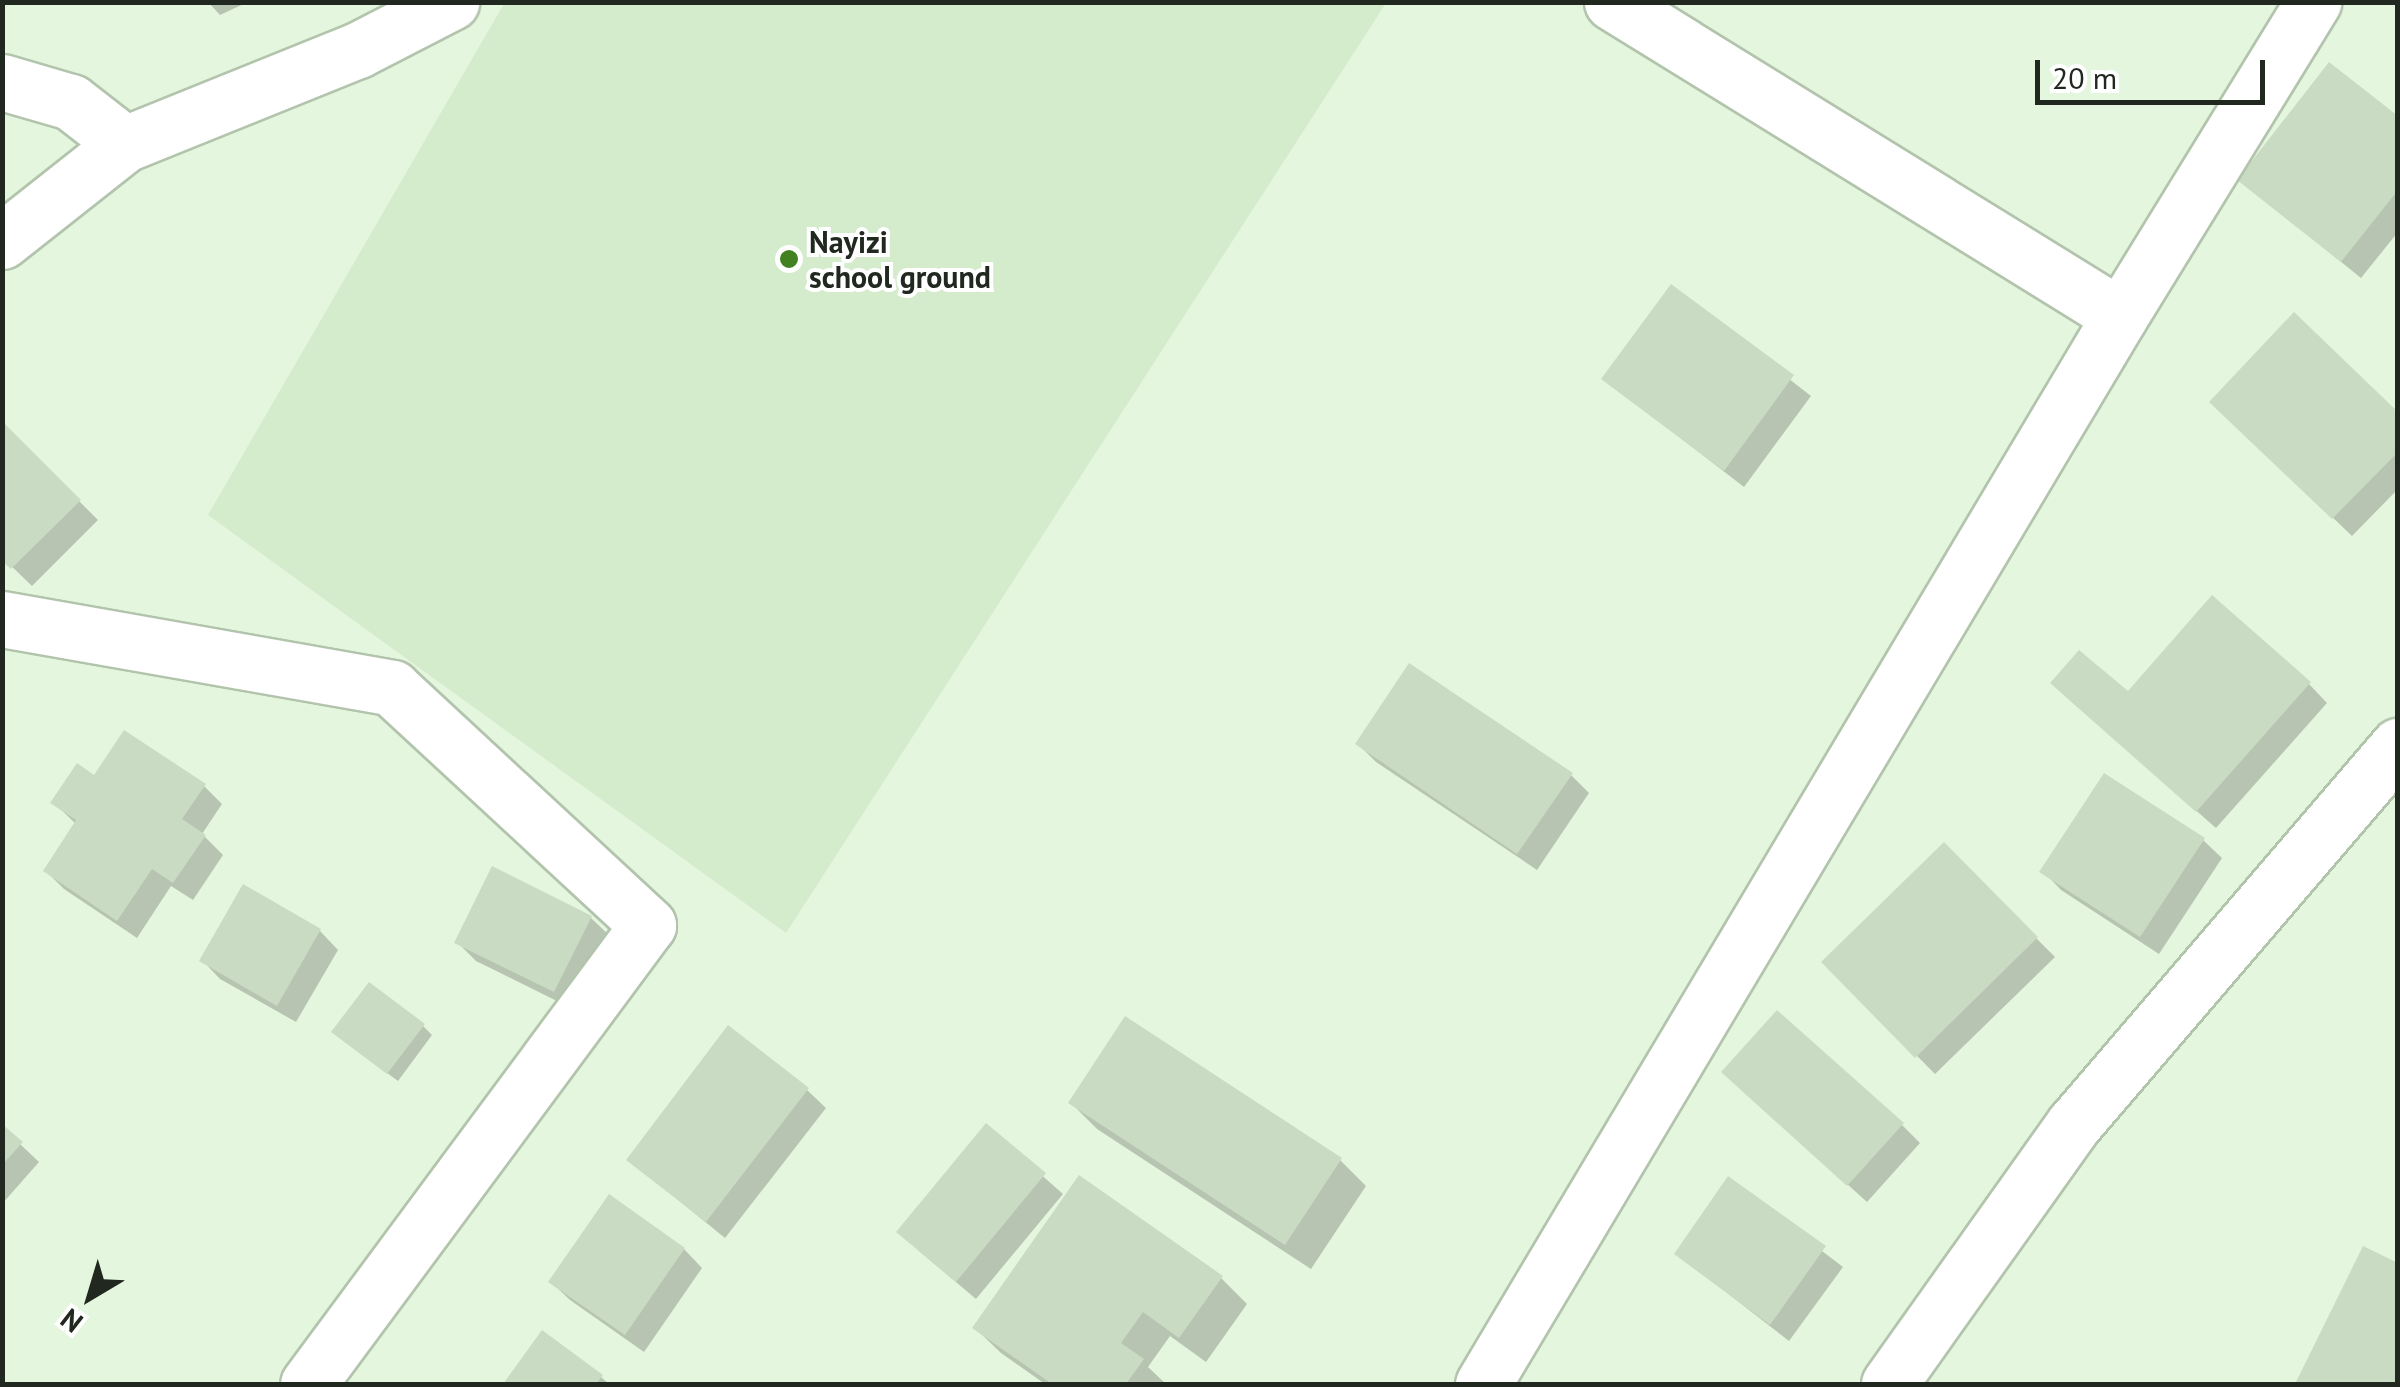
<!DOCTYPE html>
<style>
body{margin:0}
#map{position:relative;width:2400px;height:1387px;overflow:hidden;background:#e4f6de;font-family:"PT Sans",sans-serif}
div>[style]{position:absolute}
.built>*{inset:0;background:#d4ebcc}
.shadow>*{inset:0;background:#0003}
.building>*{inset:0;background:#cadbc4}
.roads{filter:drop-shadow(2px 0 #b3c4ad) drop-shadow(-2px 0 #b3c4ad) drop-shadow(0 2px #b3c4ad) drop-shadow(0 -2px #b3c4ad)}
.minor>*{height:55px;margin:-27.5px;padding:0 27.5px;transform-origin:27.5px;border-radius:27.5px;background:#fff}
.dots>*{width:28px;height:28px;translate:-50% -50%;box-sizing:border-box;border:5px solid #fff;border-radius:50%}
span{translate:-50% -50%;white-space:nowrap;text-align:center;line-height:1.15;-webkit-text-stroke:8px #fff;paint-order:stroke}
.poi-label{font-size:30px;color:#21281f;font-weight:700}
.left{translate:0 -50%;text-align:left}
.frame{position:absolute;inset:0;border:5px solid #21281f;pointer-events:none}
.north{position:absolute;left:40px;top:1247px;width:100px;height:100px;-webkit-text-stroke:8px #fff;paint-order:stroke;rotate:218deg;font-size:28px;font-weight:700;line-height:40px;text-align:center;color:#21281f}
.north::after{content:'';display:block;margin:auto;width:35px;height:45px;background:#21281f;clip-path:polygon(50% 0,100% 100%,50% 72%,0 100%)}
.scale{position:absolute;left:2035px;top:60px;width:230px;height:45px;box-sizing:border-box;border:5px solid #21281f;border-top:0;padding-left:12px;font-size:30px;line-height:35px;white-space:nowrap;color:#21281f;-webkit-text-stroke:8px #fff;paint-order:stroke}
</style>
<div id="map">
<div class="built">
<div style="clip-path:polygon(505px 2px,1386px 3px,786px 933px,208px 515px)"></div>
</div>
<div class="shadow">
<div style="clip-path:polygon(208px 2px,248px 2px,220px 15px)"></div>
<div style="clip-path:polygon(2398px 119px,2398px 232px,2361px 278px,2240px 180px)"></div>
<div style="clip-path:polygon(1671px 287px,1811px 396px,1744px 487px,1604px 379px)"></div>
<div style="clip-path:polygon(2398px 415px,2398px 489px,2352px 536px,2231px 420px)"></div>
<div style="clip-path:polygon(2px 424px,98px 520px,32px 586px,2px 557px)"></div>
<div style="clip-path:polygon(2309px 684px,2327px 703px,2216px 828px,2071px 701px)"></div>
<div style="clip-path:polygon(1358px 744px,1571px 775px,1589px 793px,1537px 870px,1376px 762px)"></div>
<div style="clip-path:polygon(95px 778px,204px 786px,222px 804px,202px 834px,223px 855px,193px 900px,171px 886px,137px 938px,64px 889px,46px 871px,76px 824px,54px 803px)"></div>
<div style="clip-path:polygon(2203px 840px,2222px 858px,2159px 954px,2061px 890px,2043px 871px)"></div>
<div style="clip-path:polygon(1944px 846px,2055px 957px,1935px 1074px,1824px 962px)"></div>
<div style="clip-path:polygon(244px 887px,320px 931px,338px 950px,296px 1022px,220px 979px,202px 960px)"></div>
<div style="clip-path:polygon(591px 918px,610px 936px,573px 1009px,476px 961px,457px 942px)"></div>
<div style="clip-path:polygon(423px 1026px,432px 1035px,398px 1081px,344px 1041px)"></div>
<div style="clip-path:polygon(807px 1090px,826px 1108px,725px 1238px,629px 1160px)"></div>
<div style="clip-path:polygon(1743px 1090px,1902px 1125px,1920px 1143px,1867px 1202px)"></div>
<div style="clip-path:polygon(1071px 1103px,1340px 1160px,1366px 1186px,1311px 1269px,1097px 1129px)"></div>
<div style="clip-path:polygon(986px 1126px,1063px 1194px,976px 1299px,918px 1250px)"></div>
<div style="clip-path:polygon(2px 1127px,39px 1162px,2px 1204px)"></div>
<div style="clip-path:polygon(1729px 1180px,1843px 1267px,1789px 1341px,1677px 1254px)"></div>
<div style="clip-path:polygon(684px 1249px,702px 1268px,644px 1352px,570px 1300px,551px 1282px)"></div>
<div style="clip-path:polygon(1221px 1278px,1247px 1304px,1206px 1362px,1170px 1336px,1148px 1367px,1166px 1384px,1045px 1384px,1001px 1353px,975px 1328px)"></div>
<div style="clip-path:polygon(542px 1333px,601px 1377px,609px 1384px,506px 1384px)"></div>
</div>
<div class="building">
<div style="clip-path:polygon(2329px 62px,2398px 116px,2398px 190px,2341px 262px,2237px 180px)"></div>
<div style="clip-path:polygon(1671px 284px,1794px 375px,1724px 471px,1601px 379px)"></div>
<div style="clip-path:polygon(2294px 312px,2398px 412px,2398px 452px,2332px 519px,2209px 402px)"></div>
<div style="clip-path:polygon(2px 421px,81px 500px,11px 569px,2px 561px)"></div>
<div style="clip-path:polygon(2212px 595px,2311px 682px,2196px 812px,2050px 683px,2079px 650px,2128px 691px)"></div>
<div style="clip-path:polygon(1409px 663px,1573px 773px,1517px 854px,1355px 744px)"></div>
<div style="clip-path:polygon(124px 730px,206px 784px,182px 819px,206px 835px,173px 883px,152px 869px,117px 921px,43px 871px,76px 820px,50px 803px,77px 763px,94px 775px)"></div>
<div style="clip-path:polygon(2104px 773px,2205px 838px,2140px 937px,2039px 872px)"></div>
<div style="clip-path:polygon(1944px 842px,2038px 937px,1915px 1058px,1821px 962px)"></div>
<div style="clip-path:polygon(492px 866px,592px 916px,554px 992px,454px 943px)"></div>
<div style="clip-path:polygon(243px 884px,321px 929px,277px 1006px,199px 961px)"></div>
<div style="clip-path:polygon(369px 982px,425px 1024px,387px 1074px,331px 1032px)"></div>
<div style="clip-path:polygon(1777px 1010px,1904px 1123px,1847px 1186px,1721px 1072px)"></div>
<div style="clip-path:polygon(1125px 1016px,1342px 1158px,1285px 1245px,1068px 1103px)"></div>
<div style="clip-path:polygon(728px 1025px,809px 1088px,706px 1222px,626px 1160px)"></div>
<div style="clip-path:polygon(986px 1123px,1046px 1173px,956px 1282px,896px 1232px)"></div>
<div style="clip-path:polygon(2px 1124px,23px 1142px,2px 1165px)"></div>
<div style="clip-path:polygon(1079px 1175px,1223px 1276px,1179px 1338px,1143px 1312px,1121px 1343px,1144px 1359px,1126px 1384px,1052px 1384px,972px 1328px)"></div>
<div style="clip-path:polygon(1728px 1176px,1826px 1246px,1770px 1325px,1674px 1254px)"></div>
<div style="clip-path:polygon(609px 1194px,685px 1248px,625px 1335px,548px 1282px)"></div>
<div style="clip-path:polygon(2363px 1246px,2398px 1263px,2398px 1384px,2295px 1384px)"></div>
<div style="clip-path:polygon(542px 1330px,603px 1375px,596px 1384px,503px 1384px)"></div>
</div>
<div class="roads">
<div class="minor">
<div style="left:1612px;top:2px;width:597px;rotate:31.72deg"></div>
<div style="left:2px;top:82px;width:72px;rotate:16.2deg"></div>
<div style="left:71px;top:102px;width:68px;rotate:37.9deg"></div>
<div style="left:2px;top:241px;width:157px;rotate:-38.3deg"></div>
<div style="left:125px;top:144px;width:251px;rotate:-22deg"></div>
<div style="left:358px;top:50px;width:105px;rotate:-27.3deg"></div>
<div style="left:2px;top:619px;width:396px;rotate:10deg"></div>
<div style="left:392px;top:688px;width:349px;rotate:42.8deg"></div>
<div style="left:648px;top:925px;width:571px;rotate:126.53deg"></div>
<div style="left:1483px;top:1384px;width:1244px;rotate:-59.19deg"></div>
<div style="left:2120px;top:316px;width:369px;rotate:-58.4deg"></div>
<div style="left:1889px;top:1384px;width:319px;rotate:-54.6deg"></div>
<div style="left:2074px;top:1124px;width:498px;rotate:-49.4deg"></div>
</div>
</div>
<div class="dots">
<div style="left:789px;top:259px;background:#418121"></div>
</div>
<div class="poi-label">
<span class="left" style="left:809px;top:259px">Nayizi<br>school ground</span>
</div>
<div class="frame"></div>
<div class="north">N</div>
<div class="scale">20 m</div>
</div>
